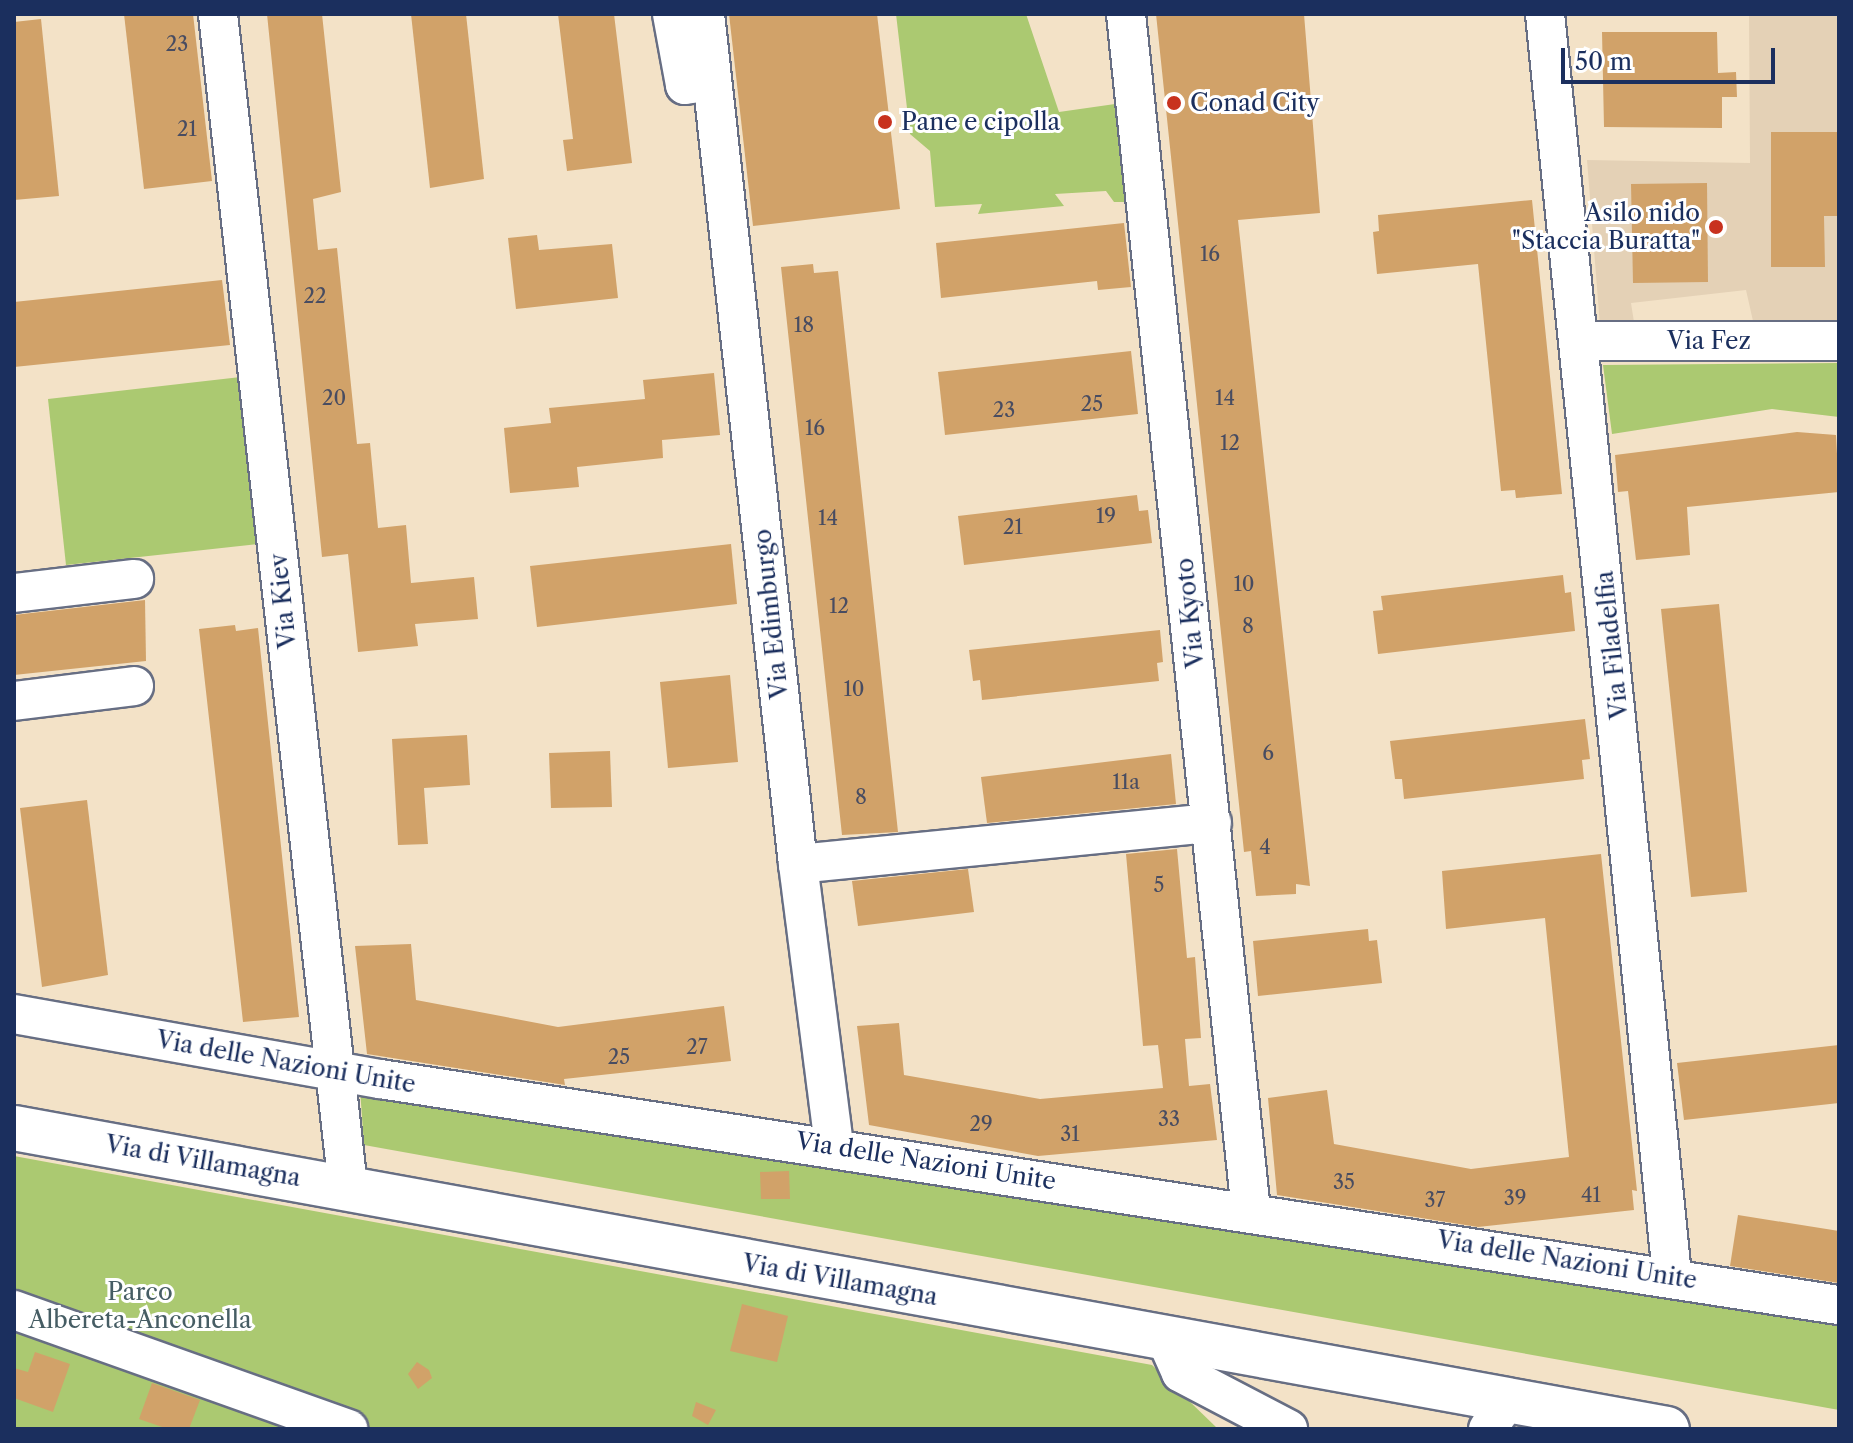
<!DOCTYPE html>
<style>
body{margin:0}
#map{position:relative;width:1853px;height:1443px;overflow:hidden;background:#f3e2c7;font-family:"Libre Caslon Text",serif}
div>[style]{position:absolute}
.built>*{inset:0;background:#e4d1b6}
.green>*{inset:0;background:#abc971}
.building>*{inset:0;background:#d1a269}
.roads{filter:drop-shadow(2px 0 #676e83) drop-shadow(-2px 0 #676e83) drop-shadow(0 2px #676e83) drop-shadow(0 -2px #676e83)}
.minor>*{height:38px;margin:-19px;padding:0 19px;transform-origin:19px;border-radius:19px;background:#fff}
.major>*{height:44px;margin:-22px;padding:0 22px;transform-origin:22px;border-radius:22px;background:#fff}
.dots>*{width:22px;height:22px;translate:-50% -50%;box-sizing:border-box;border:4px solid #fff;border-radius:50%}
span{translate:-50% -50%;white-space:nowrap;text-align:center;line-height:1.15;-webkit-text-stroke:6px #fff;paint-order:stroke}
.number-label{font-size:20px;color:#484c61}
.number-label span{-webkit-text-stroke-width:0}
.poi-label{font-size:24px;color:#1b2f5e}
.left{translate:0 -50%;text-align:left}
.right{translate:-100% -50%;text-align:right}
.street-label{font-size:24px;color:#1b2f5e}
.park-label{font-size:24px;color:#465d64}
.frame{position:absolute;inset:0;border:16px solid #1b2f5e;pointer-events:none}
.scale{position:absolute;left:1561px;top:48px;width:214px;height:36px;box-sizing:border-box;border:4px solid #1b2f5e;border-top:0;padding-left:10px;font-size:24px;line-height:28px;white-space:nowrap;color:#1b2f5e;-webkit-text-stroke:6px #fff;paint-order:stroke}
</style>
<div id="map">
<div class="built">
<div style="clip-path:polygon(1749px 14px,1839px 14px,1839px 320px,1753px 321px,1746px 290px,1631px 303px,1634px 322px,1600px 326px,1587px 160px,1750px 163px)"></div>
</div>
<div class="green">
<div style="clip-path:polygon(896px 14px,1026px 14px,1059px 112px,1115px 104px,1128px 202px,1114px 202px,1106px 191px,1055px 194px,1064px 206px,978px 214px,982px 204px,935px 207px,930px 151px,910px 134px)"></div>
<div style="clip-path:polygon(1839px 363px,1839px 417px,1772px 409px,1612px 434px,1603px 365px)"></div>
<div style="clip-path:polygon(258px 375px,276px 542px,66px 565px,48px 399px)"></div>
<div style="clip-path:polygon(360px 1089px,1839px 1316px,1839px 1410px,364px 1145px)"></div>
<div style="clip-path:polygon(14px 1156px,1152px 1365px,1218px 1429px,14px 1429px)"></div>
</div>
<div class="building">
<div style="clip-path:polygon(124px 14px,193px 14px,212px 181px,144px 189px)"></div>
<div style="clip-path:polygon(267px 14px,322px 14px,341px 192px,313px 199px,318px 250px,337px 248px,357px 444px,370px 443px,378px 528px,406px 525px,411px 583px,474px 577px,478px 619px,415px 624px,418px 646px,358px 652px,348px 554px,322px 557px)"></div>
<div style="clip-path:polygon(411px 14px,466px 14px,484px 179px,430px 188px)"></div>
<div style="clip-path:polygon(558px 14px,614px 14px,632px 163px,567px 171px,563px 140px,573px 139px)"></div>
<div style="clip-path:polygon(729px 14px,877px 14px,900px 209px,753px 226px)"></div>
<div style="clip-path:polygon(1156px 14px,1304px 14px,1320px 213px,1238px 220px,1310px 886px,1296px 884px,1296px 894px,1256px 896px,1251px 851px,1244px 852px)"></div>
<div style="clip-path:polygon(41px 19px,59px 196px,14px 200px,14px 22px)"></div>
<div style="clip-path:polygon(1602px 32px,1717px 32px,1718px 73px,1736px 72px,1737px 97px,1722px 97px,1722px 128px,1604px 127px)"></div>
<div style="clip-path:polygon(1771px 132px,1839px 132px,1839px 216px,1824px 216px,1825px 267px,1771px 267px)"></div>
<div style="clip-path:polygon(1707px 183px,1708px 282px,1633px 283px,1631px 184px)"></div>
<div style="clip-path:polygon(1532px 200px,1562px 494px,1516px 498px,1515px 490px,1501px 491px,1478px 264px,1377px 274px,1373px 232px,1379px 231px,1378px 215px)"></div>
<div style="clip-path:polygon(1124px 223px,1131px 287px,1098px 290px,1097px 281px,941px 298px,936px 243px)"></div>
<div style="clip-path:polygon(537px 235px,539px 250px,612px 244px,618px 298px,516px 309px,508px 238px)"></div>
<div style="clip-path:polygon(813px 264px,814px 273px,838px 271px,898px 832px,842px 835px,781px 267px)"></div>
<div style="clip-path:polygon(222px 280px,230px 345px,14px 367px,14px 302px)"></div>
<div style="clip-path:polygon(1131px 351px,1138px 414px,945px 435px,938px 372px)"></div>
<div style="clip-path:polygon(714px 373px,720px 435px,662px 440px,663px 458px,577px 467px,579px 487px,510px 493px,504px 428px,551px 423px,549px 408px,645px 399px,643px 380px)"></div>
<div style="clip-path:polygon(1797px 432px,1836px 435px,1839px 492px,1687px 507px,1690px 555px,1636px 560px,1628px 491px,1618px 492px,1615px 455px)"></div>
<div style="clip-path:polygon(1137px 495px,1139px 511px,1148px 510px,1152px 543px,964px 565px,958px 516px)"></div>
<div style="clip-path:polygon(731px 544px,737px 604px,537px 627px,530px 566px)"></div>
<div style="clip-path:polygon(1563px 575px,1565px 593px,1571px 592px,1575px 631px,1378px 654px,1373px 611px,1383px 610px,1381px 596px)"></div>
<div style="clip-path:polygon(145px 600px,146px 661px,14px 675px,14px 615px)"></div>
<div style="clip-path:polygon(1719px 604px,1747px 892px,1691px 897px,1661px 609px)"></div>
<div style="clip-path:polygon(235px 625px,236px 631px,258px 628px,299px 1017px,243px 1022px,199px 629px)"></div>
<div style="clip-path:polygon(1160px 630px,1163px 662px,1157px 663px,1159px 681px,982px 700px,980px 680px,973px 681px,969px 650px)"></div>
<div style="clip-path:polygon(730px 675px,738px 762px,668px 768px,660px 682px)"></div>
<div style="clip-path:polygon(1585px 719px,1590px 759px,1582px 760px,1584px 779px,1404px 799px,1402px 779px,1395px 779px,1390px 741px)"></div>
<div style="clip-path:polygon(467px 735px,470px 785px,424px 788px,428px 844px,398px 845px,392px 739px)"></div>
<div style="clip-path:polygon(610px 751px,612px 807px,551px 808px,549px 753px)"></div>
<div style="clip-path:polygon(1171px 754px,1176px 804px,987px 823px,981px 777px)"></div>
<div style="clip-path:polygon(87px 800px,108px 975px,42px 987px,20px 808px)"></div>
<div style="clip-path:polygon(1177px 849px,1187px 958px,1195px 957px,1201px 1038px,1185px 1039px,1189px 1086px,1210px 1084px,1217px 1140px,1038px 1156px,869px 1125px,857px 1026px,899px 1023px,904px 1075px,1040px 1099px,1163px 1088px,1158px 1045px,1143px 1046px,1126px 854px)"></div>
<div style="clip-path:polygon(1601px 854px,1637px 1191px,1632px 1190px,1634px 1210px,1478px 1227px,1277px 1195px,1268px 1098px,1327px 1090px,1334px 1144px,1471px 1169px,1569px 1157px,1545px 918px,1446px 929px,1442px 871px)"></div>
<div style="clip-path:polygon(968px 869px,974px 912px,858px 926px,852px 881px)"></div>
<div style="clip-path:polygon(1368px 929px,1369px 941px,1377px 940px,1382px 983px,1258px 996px,1253px 941px)"></div>
<div style="clip-path:polygon(411px 944px,416px 1000px,558px 1027px,724px 1006px,731px 1061px,564px 1079px,565px 1085px,367px 1054px,355px 946px)"></div>
<div style="clip-path:polygon(1839px 1045px,1839px 1103px,1684px 1120px,1677px 1063px)"></div>
<div style="clip-path:polygon(789px 1171px,790px 1199px,761px 1199px,760px 1172px)"></div>
<div style="clip-path:polygon(1738px 1215px,1839px 1231px,1839px 1283px,1730px 1266px)"></div>
<div style="clip-path:polygon(742px 1304px,788px 1316px,777px 1362px,730px 1351px)"></div>
<div style="clip-path:polygon(35px 1352px,70px 1364px,53px 1412px,14px 1398px,14px 1368px,28px 1372px)"></div>
<div style="clip-path:polygon(417px 1362px,429px 1370px,432px 1378px,418px 1389px,408px 1374px)"></div>
<div style="clip-path:polygon(152px 1383px,200px 1400px,189px 1429px,168px 1429px,139px 1419px)"></div>
<div style="clip-path:polygon(696px 1402px,716px 1410px,708px 1425px,692px 1416px)"></div>
</div>
<div class="roads">
<div class="minor">
<div style="left:218px;top:14px;width:1181px;rotate:83.68deg"></div>
<div style="left:672px;top:14px;width:72px;rotate:79.6deg"></div>
<div style="left:685px;top:85px;width:27px;rotate:-8deg"></div>
<div style="left:705px;top:14px;width:855px;rotate:83.76deg"></div>
<div style="left:798px;top:864px;width:284px;rotate:82.7deg"></div>
<div style="left:1126px;top:14px;width:1205px;rotate:84.04deg"></div>
<div style="left:1545px;top:14px;width:1268px;rotate:84.25deg"></div>
<div style="left:1579px;top:341px;width:260px"></div>
<div style="left:14px;top:593px;width:121px;rotate:-6.7deg"></div>
<div style="left:14px;top:701px;width:121px;rotate:-7.1deg"></div>
<div style="left:798px;top:864px;width:416px;rotate:-5.7deg"></div>
<div style="left:14px;top:1014px;width:372px;rotate:10.1deg"></div>
<div style="left:380px;top:1079px;width:1476px;rotate:8.81deg"></div>
<div style="left:14px;top:1310px;width:355px;rotate:19.6deg"></div>
<div style="left:1165px;top:1337px;width:39px;rotate:66deg"></div>
<div style="left:1181px;top:1373px;width:121px;rotate:27.6deg"></div>
<div style="left:1488px;top:1429px;width:35px;rotate:-57deg"></div>
</div>
<div class="major">
<div style="left:14px;top:1128px;width:1680px;rotate:10.32deg"></div>
</div>
</div>
<div class="dots">
<div style="left:1174px;top:103px;background:#c8321e"></div>
<div style="left:885px;top:122px;background:#c8321e"></div>
<div style="left:1716px;top:227px;background:#c8321e"></div>
</div>
<div class="number-label">
<span style="left:177px;top:44px">23</span>
<span style="left:187px;top:129px">21</span>
<span style="left:1210px;top:254px">16</span>
<span style="left:315px;top:296px">22</span>
<span style="left:804px;top:325px">18</span>
<span style="left:334px;top:398px">20</span>
<span style="left:1225px;top:398px">14</span>
<span style="left:1092px;top:404px">25</span>
<span style="left:1004px;top:410px">23</span>
<span style="left:815px;top:428px">16</span>
<span style="left:1230px;top:443px">12</span>
<span style="left:1106px;top:516px">19</span>
<span style="left:828px;top:518px">14</span>
<span style="left:1013px;top:527px">21</span>
<span style="left:1244px;top:584px">10</span>
<span style="left:839px;top:606px">12</span>
<span style="left:1248px;top:626px">8</span>
<span style="left:854px;top:689px">10</span>
<span style="left:1268px;top:753px">6</span>
<span style="left:1126px;top:782px">11a</span>
<span style="left:861px;top:797px">8</span>
<span style="left:1265px;top:847px">4</span>
<span style="left:1159px;top:885px">5</span>
<span style="left:697px;top:1047px">27</span>
<span style="left:619px;top:1057px">25</span>
<span style="left:1169px;top:1119px">33</span>
<span style="left:981px;top:1124px">29</span>
<span style="left:1070px;top:1134px">31</span>
<span style="left:1344px;top:1182px">35</span>
<span style="left:1591px;top:1195px">41</span>
<span style="left:1515px;top:1198px">39</span>
<span style="left:1435px;top:1200px">37</span>
</div>
<div class="poi-label">
<span class="left" style="left:1190px;top:103px">Conad City</span>
<span class="left" style="left:901px;top:122px">Pane e cipolla</span>
<span class="right" style="left:1700px;top:227px">Asilo nido<br>"Staccia Buratta"</span>
</div>
<div class="street-label">
<span style="left:1709px;top:341px">Via Fez</span>
<span style="left:283px;top:601px;rotate:-96deg">Via Kiev</span>
<span style="left:1190px;top:613px;rotate:-96deg">Via Kyoto</span>
<span style="left:771px;top:614px;rotate:-96deg">Via Edimburgo</span>
<span style="left:1612px;top:645px;rotate:-96deg">Via Filadelfia</span>
<span style="left:286px;top:1062px;rotate:10deg">Via delle Nazioni Unite</span>
<span style="left:203px;top:1161px;rotate:10deg">Via di Villamagna</span>
<span style="left:926px;top:1161px;rotate:9deg">Via delle Nazioni Unite</span>
<span style="left:1567px;top:1260px;rotate:9deg">Via delle Nazioni Unite</span>
<span style="left:840px;top:1280px;rotate:10deg">Via di Villamagna</span>
</div>
<div class="park-label">
<span style="left:140px;top:1306px">Parco<br>Albereta-Anconella</span>
</div>
<div class="frame"></div>
<div class="scale">50 m</div>
</div>
